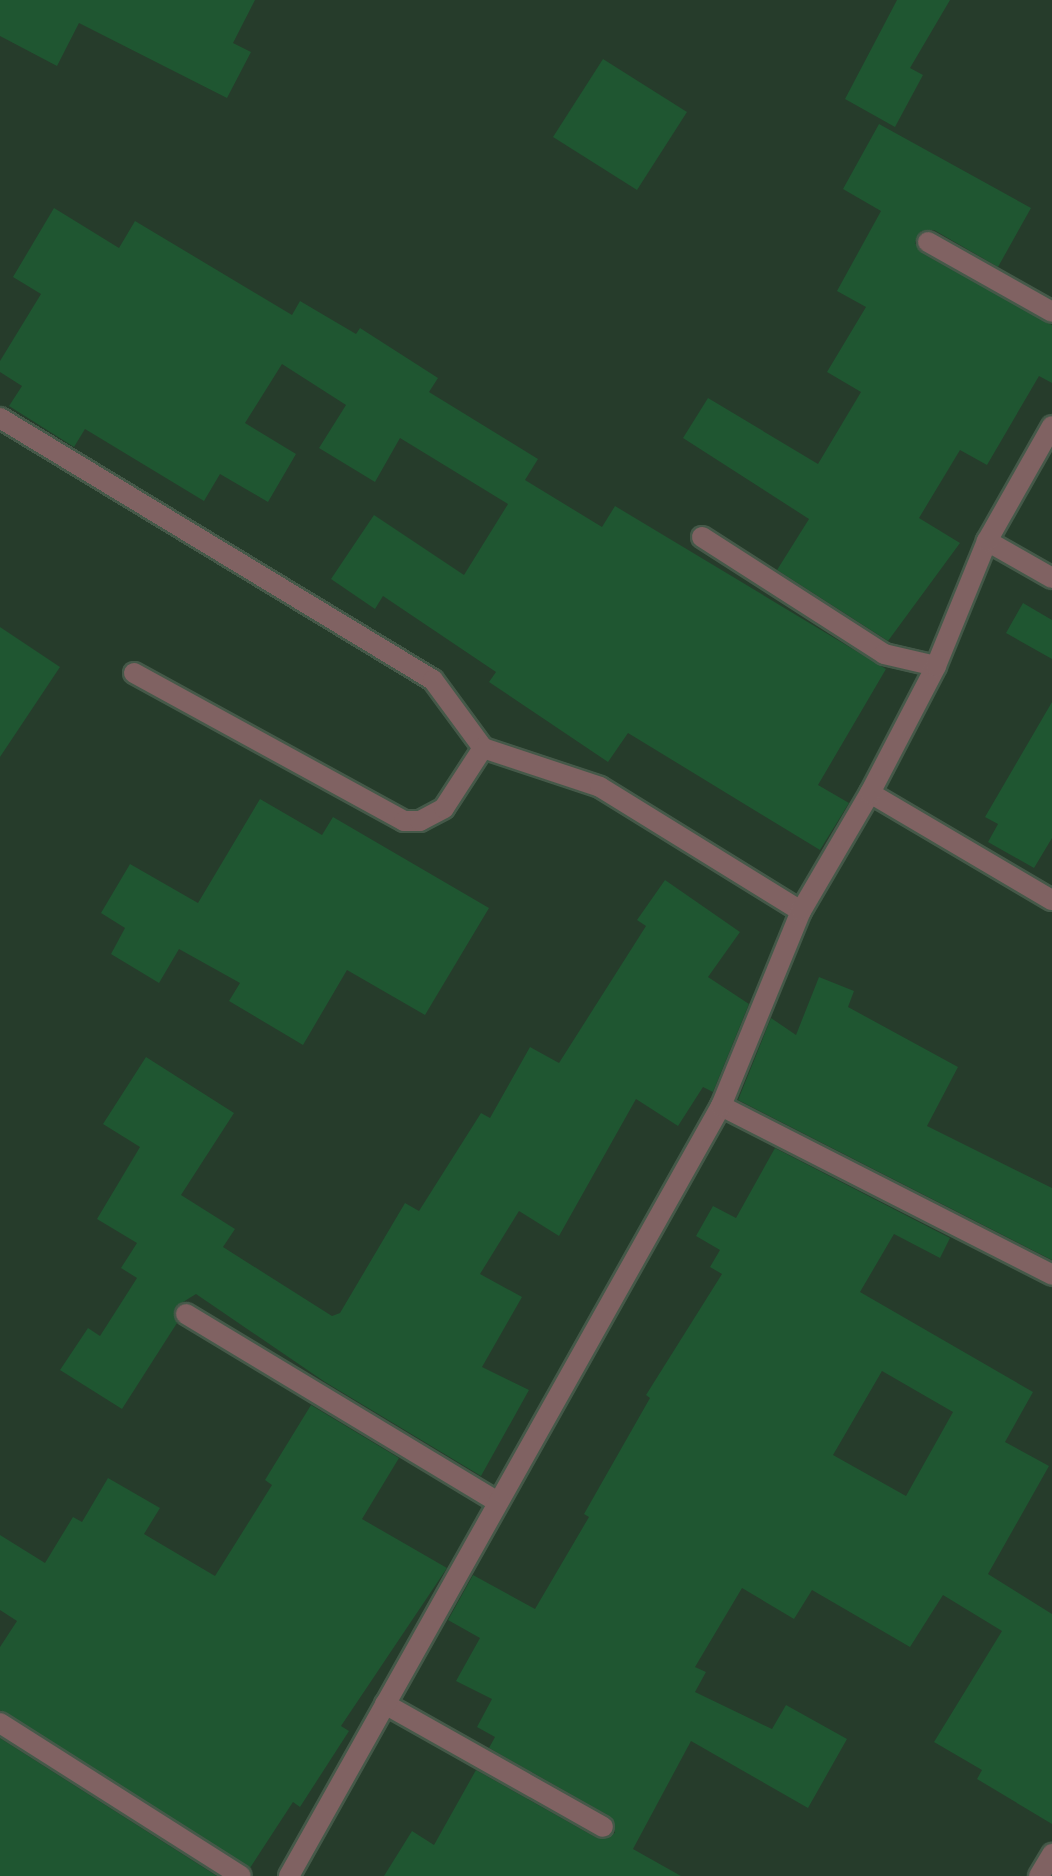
<!DOCTYPE html>
<style>
body{margin:0}
#map{position:relative;width:1052px;height:1876px;overflow:hidden;background:#263c2b;font-family:"Fira Sans Condensed",sans-serif}
div>[style]{position:absolute}
.building>*{inset:0;background:#1f5631}
.roads{filter:drop-shadow(2px 0 #455949) drop-shadow(-2px 0 #455949) drop-shadow(0 2px #455949) drop-shadow(0 -2px #455949)}
.minor>*{height:20px;margin:-10px;padding:0 10px;transform-origin:10px;border-radius:10px;background:#806262}
span{translate:-50% -50%;white-space:nowrap;text-align:center;line-height:1.15;-webkit-text-stroke:8px #1c3221;paint-order:stroke}
</style>
<div id="map">
<div class="building">
<div style="clip-path:polygon(0 0,255px 0,233px 43px,251px 52px,227px 98px,79px 23px,57px 66px,0 36px)"></div>
<div style="clip-path:polygon(897px 0,950px 0,910px 68px,923px 75px,895px 127px,845px 99px)"></div>
<div style="clip-path:polygon(603px 59px,687px 112px,637px 190px,553px 137px)"></div>
<div style="clip-path:polygon(879px 124px,1031px 208px,998px 267px,934px 230px,921px 231px,915px 243px,922px 253px,1052px 325px,1052px 383px,1039px 376px,987px 465px,960px 450px,919px 518px,960px 543px,888px 641px,777px 570px,809px 519px,683px 438px,708px 398px,818px 464px,861px 392px,827px 372px,866px 307px,837px 291px,881px 211px,843px 189px)"></div>
<div style="clip-path:polygon(54px 208px,119px 248px,135px 221px,292px 315px,300px 301px,356px 334px,360px 328px,438px 378px,429px 392px,538px 459px,525px 480px,602px 527px,615px 506px,886px 669px,818px 785px,849px 803px,820px 850px,628px 733px,608px 762px,489px 682px,496px 672px,383px 596px,375px 609px,331px 579px,374px 515px,464px 575px,508px 504px,400px 438px,375px 482px,319px 448px,346px 405px,282px 364px,245px 423px,296px 454px,268px 502px,220px 474px,204px 501px,85px 429px,74px 447px,9px 406px,22px 386px,0 372px,0 361px,41px 294px,13px 277px)"></div>
<div style="clip-path:polygon(1023px 603px,1052px 620px,1052px 659px,1006px 633px)"></div>
<div style="clip-path:polygon(0 627px,60px 667px,0 757px)"></div>
<div style="clip-path:polygon(1052px 702px,1052px 838px,1034px 868px,988px 842px,998px 824px,985px 817px)"></div>
<div style="clip-path:polygon(260px 799px,322px 835px,333px 817px,489px 908px,425px 1015px,347px 970px,303px 1045px,229px 1001px,240px 983px,179px 949px,159px 983px,111px 954px,125px 928px,101px 913px,130px 864px,198px 903px)"></div>
<div style="clip-path:polygon(665px 880px,740px 932px,708px 977px,749px 1004px,713px 1092px,703px 1087px,678px 1126px,636px 1099px,559px 1236px,519px 1211px,480px 1274px,522px 1297px,482px 1367px,529px 1390px,481px 1476px,325px 1382px,196px 1294px,175px 1307px,177px 1323px,122px 1409px,60px 1370px,88px 1328px,100px 1336px,137px 1278px,121px 1268px,137px 1243px,97px 1219px,140px 1147px,103px 1124px,146px 1057px,234px 1113px,181px 1195px,235px 1229px,223px 1247px,332px 1316px,340px 1313px,405px 1203px,419px 1211px,481px 1113px,490px 1118px,530px 1047px,559px 1063px,646px 926px,637px 920px)"></div>
<div style="clip-path:polygon(819px 977px,854px 991px,848px 1007px,958px 1067px,927px 1126px,1052px 1188px,1052px 1260px,738px 1100px,771px 1018px,796px 1035px)"></div>
<div style="clip-path:polygon(evenodd,775px 1148px,950px 1238px,940px 1258px,894px 1234px,860px 1292px,1033px 1392px,1005px 1442px,1049px 1466px,988px 1574px,1052px 1614px,1052px 1824px,977px 1779px,982px 1770px,934px 1742px,1002px 1631px,943px 1595px,910px 1647px,812px 1590px,794px 1619px,742px 1588px,695px 1667px,706px 1672px,695px 1692px,772px 1729px,786px 1705px,847px 1739px,808px 1808px,691px 1741px,633px 1849px,681px 1876px,384px 1876px,412px 1831px,434px 1845px,476px 1770px,597px 1838px,615px 1833px,609px 1816px,489px 1748px,495px 1737px,477px 1727px,492px 1699px,456px 1681px,480px 1638px,448px 1620px,473px 1575px,535px 1609px,589px 1517px,584px 1514px,650px 1398px,646px 1395px,722px 1274px,710px 1267px,720px 1250px,696px 1236px,713px 1206px,736px 1218px,775px 1148px,882px 1371px,953px 1412px,906px 1496px,833px 1455px,882px 1371px)"></div>
<div style="clip-path:polygon(311px 1405px,399px 1458px,362px 1519px,447px 1568px,341px 1726px,349px 1731px,300px 1807px,293px 1802px,250px 1868px,0 1710px,0 1647px,17px 1621px,0 1610px,0 1535px,45px 1563px,73px 1517px,82px 1522px,108px 1478px,160px 1508px,144px 1534px,215px 1576px,272px 1485px,265px 1480px)"></div>
<div style="clip-path:polygon(0 1738px,217px 1876px,0 1876px)"></div>
</div>
<div class="roads">
<div class="minor">
<div style="left:928px;top:242px;width:142px;rotate:29.4deg"></div>
<div style="left:0;top:418px;width:506px;rotate:31.18deg"></div>
<div style="left:433px;top:680px;width:84px;rotate:53.7deg"></div>
<div style="left:483px;top:748px;width:123px;rotate:18.4deg"></div>
<div style="left:600px;top:787px;width:236px;rotate:31.7deg"></div>
<div style="left:702px;top:537px;width:216px;rotate:32.7deg"></div>
<div style="left:884px;top:654px;width:53px;rotate:13deg"></div>
<div style="left:987px;top:541px;width:75px;rotate:29.6deg"></div>
<div style="left:134px;top:673px;width:308px;rotate:28.7deg"></div>
<div style="left:404px;top:821px;width:16px"></div>
<div style="left:420px;top:821px;width:27px;rotate:-28deg"></div>
<div style="left:444px;top:808px;width:72px;rotate:-57deg"></div>
<div style="left:870px;top:793px;width:211px;rotate:30.5deg"></div>
<div style="left:721px;top:1106px;width:372px;rotate:27deg"></div>
<div style="left:186px;top:1314px;width:364px;rotate:31.1deg"></div>
<div style="left:385px;top:1704px;width:250px;rotate:29.4deg"></div>
<div style="left:0;top:1723px;width:285px;rotate:32.4deg"></div>
<div style="left:289px;top:1876px;width:883px;rotate:-60.71deg"></div>
<div style="left:721px;top:1106px;width:211px;rotate:-67.7deg"></div>
<div style="left:801px;top:911px;width:137px;rotate:-59.7deg"></div>
<div style="left:870px;top:793px;width:143px;rotate:-62.5deg"></div>
<div style="left:936px;top:666px;width:135px;rotate:-67.8deg"></div>
<div style="left:987px;top:541px;width:132px;rotate:-60.5deg"></div>
<div style="left:1039px;top:1876px;width:26px;rotate:-59deg"></div>
</div>
</div>
</div>
